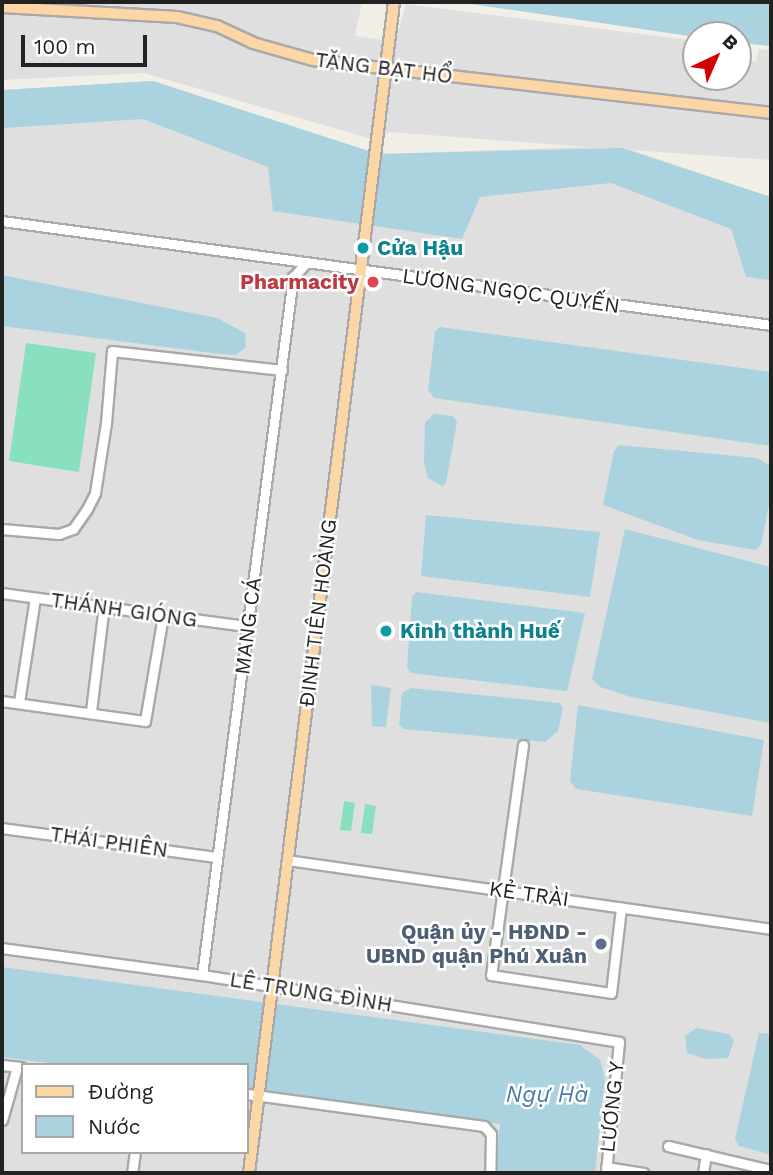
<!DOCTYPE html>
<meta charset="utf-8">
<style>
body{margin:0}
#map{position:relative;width:773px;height:1175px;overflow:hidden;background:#f2efe9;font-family:"Work Sans",sans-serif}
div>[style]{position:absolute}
.residential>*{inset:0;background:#e0dfdf}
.pitch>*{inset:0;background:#88e0be}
.water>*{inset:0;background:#aad3df}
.roads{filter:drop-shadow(2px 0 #a9a9a9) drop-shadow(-2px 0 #a9a9a9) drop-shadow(0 2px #a9a9a9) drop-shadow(0 -2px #a9a9a9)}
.minor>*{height:9px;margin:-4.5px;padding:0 4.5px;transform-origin:4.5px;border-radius:4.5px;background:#fff}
.major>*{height:10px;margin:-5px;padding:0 5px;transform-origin:5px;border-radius:5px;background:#fcd6a4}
.dots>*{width:19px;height:19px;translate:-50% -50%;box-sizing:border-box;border:4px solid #fff;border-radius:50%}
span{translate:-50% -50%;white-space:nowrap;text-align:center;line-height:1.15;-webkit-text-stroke:5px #fff;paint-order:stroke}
.street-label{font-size:21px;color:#222}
.culture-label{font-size:21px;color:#0d838f;font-weight:700}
.left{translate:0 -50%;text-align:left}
.health-label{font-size:21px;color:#be3a42;font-weight:700}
.right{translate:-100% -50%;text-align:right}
.service-label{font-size:21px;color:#4e5e75;font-weight:700}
.water-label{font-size:23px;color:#4a7aab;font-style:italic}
.frame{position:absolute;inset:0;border:4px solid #222;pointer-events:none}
.legend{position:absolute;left:21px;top:1063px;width:228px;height:91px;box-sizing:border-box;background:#fff;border:2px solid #a7a7a7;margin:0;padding:9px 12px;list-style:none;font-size:21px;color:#222}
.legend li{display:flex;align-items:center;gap:14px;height:35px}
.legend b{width:35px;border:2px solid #a7a7a7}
.north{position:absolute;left:682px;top:21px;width:70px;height:70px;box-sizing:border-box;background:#fff;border:2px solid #a7a7a7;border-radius:50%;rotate:44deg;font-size:19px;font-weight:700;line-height:28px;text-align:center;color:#222}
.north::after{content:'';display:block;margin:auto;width:24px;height:32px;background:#d40000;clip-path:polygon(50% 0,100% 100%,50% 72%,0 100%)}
.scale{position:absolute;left:21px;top:35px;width:126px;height:32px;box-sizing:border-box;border:4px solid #222;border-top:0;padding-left:9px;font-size:21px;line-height:24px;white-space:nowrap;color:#222;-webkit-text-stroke:5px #fff;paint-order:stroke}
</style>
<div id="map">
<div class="residential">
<div style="clip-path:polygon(evenodd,2px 2px,362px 2px,355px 36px,395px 42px,406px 4px,696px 41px,696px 77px,738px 77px,738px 56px,756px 62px,759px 49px,771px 50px,771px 160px,631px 150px,771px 197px,771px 1173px,2px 1173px,2px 90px,153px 81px,378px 154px,587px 147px,389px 132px,378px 141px,144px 73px,2px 80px,2px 2px,23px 1065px,247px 1065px,247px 1152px,23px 1152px,23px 1065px)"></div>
</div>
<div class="pitch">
<div style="clip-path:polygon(26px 343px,96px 353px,79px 472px,9px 461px)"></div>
<div style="clip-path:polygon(344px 801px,355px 803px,351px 831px,340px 830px)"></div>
<div style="clip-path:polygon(365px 804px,376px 806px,372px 834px,361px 833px)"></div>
</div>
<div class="water">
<div style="clip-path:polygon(458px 2px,771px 2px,771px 46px,738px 43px,738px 35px,696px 37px)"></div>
<div style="clip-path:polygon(153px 81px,378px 154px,622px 148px,771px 197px,771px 280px,746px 277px,731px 229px,611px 183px,480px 197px,462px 239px,273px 211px,268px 167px,143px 119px,4px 128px,2px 132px,2px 90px)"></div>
<div style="clip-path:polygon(2px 275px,217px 318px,245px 333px,246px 347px,236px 355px,220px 354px,2px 326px)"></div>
<div style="clip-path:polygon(440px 327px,771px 372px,771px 446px,434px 398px,428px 390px,435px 331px)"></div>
<div style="clip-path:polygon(434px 414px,453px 416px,457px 422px,446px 483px,442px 486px,428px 478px,424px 463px,425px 422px)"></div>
<div style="clip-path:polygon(619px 445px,757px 458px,769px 465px,771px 495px,761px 545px,755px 550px,698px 540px,603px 505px,614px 451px)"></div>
<div style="clip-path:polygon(426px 515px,600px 532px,590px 597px,421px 576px)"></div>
<div style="clip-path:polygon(625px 529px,771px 567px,771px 723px,631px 697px,600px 687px,592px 679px)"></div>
<div style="clip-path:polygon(416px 592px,585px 613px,567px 691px,411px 673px,407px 668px,412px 597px)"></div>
<div style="clip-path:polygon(371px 685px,391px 688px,386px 727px,372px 726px)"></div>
<div style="clip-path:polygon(411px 688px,560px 703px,563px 708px,558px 731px,545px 742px,404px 729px,399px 725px,402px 693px)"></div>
<div style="clip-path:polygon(578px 705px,764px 740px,752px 816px,576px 789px,570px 781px)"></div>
<div style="clip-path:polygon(2px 967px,580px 1045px,600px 1060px,605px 1078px,595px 1173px,495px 1173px,500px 1124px,247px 1088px,247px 1065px,63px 1065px,2px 1057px)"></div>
<div style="clip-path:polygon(696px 1028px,728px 1034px,734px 1040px,728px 1058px,706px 1059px,687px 1053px,685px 1036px)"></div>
<div style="clip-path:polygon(759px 1033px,771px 1034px,771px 1155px,739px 1146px,735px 1139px)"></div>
</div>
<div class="roads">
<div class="minor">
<div style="left:2px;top:221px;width:776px;rotate:7.7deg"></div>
<div style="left:2px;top:529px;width:57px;rotate:5deg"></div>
<div style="left:59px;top:534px;width:15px;rotate:-20deg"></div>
<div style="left:73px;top:529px;width:24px;rotate:-55deg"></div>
<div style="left:87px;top:509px;width:18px;rotate:-63deg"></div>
<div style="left:95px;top:493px;width:71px;rotate:-81.1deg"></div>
<div style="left:106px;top:423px;width:72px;rotate:-85.2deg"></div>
<div style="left:112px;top:351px;width:171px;rotate:6.4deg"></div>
<div style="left:2px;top:593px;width:247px;rotate:7.7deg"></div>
<div style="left:2px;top:701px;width:144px;rotate:8deg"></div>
<div style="left:145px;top:721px;width:107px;rotate:-80.3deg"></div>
<div style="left:19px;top:702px;width:105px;rotate:-81.3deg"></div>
<div style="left:91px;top:711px;width:107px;rotate:-83deg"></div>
<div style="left:523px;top:745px;width:232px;rotate:97.9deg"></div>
<div style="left:491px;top:975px;width:121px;rotate:8.5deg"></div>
<div style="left:611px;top:993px;width:86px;rotate:-83.3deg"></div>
<div style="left:2px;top:828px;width:217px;rotate:7.7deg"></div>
<div style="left:287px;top:860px;width:489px;rotate:8.1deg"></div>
<div style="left:2px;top:948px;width:202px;rotate:7.7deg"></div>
<div style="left:202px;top:975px;width:422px;rotate:9.1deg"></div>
<div style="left:619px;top:1042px;width:132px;rotate:95.7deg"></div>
<div style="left:202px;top:975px;width:704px;rotate:-82.57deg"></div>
<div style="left:293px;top:277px;width:19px;rotate:-47deg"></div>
<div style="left:2px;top:1065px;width:19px;rotate:6deg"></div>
<div style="left:247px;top:1094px;width:239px;rotate:7.7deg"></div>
<div style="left:484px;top:1126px;width:11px;rotate:49deg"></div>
<div style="left:491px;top:1134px;width:39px;rotate:91deg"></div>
<div style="left:2px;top:1120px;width:55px;rotate:-74.2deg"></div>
<div style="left:668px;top:1146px;width:106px;rotate:13.1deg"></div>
<div style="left:606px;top:1167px;width:38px;rotate:9deg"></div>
<div style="left:132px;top:1173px;width:21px;rotate:-82deg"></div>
<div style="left:703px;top:1173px;width:19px;rotate:-81deg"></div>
</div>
<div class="major">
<div style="left:2px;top:7px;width:175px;rotate:3.3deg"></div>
<div style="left:177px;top:17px;width:41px;rotate:12.7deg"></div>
<div style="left:217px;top:26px;width:40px;rotate:25deg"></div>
<div style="left:253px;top:43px;width:62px;rotate:15.8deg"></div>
<div style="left:313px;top:60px;width:461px;rotate:6.6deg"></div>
<div style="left:249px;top:1173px;width:1180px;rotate:-82.94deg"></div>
</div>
</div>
<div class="dots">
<div style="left:363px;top:248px;background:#0f9aa8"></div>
<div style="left:373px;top:282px;background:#e0444e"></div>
<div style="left:386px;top:631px;background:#0f9aa8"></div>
<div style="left:601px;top:944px;background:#5c6f8a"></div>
</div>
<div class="street-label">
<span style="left:384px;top:68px;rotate:7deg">TĂNG BẠT HỔ</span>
<span style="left:511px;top:291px;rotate:8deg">LƯƠNG NGỌC QUYẾN</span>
<span style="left:124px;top:610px;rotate:8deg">THÁNH GIÓNG</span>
<span style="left:318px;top:613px;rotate:-83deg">ĐINH TIÊN HOÀNG</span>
<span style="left:248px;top:626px;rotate:-83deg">MANG CÁ</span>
<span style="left:109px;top:842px;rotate:8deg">THÁI PHIÊN</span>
<span style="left:529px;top:894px;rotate:8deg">KẺ TRÀI</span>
<span style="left:311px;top:992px;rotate:9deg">LÊ TRUNG ĐÌNH</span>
<span style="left:612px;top:1107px;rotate:-84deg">LƯƠNG Y</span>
</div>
<div class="culture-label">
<span class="left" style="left:377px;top:248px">Cửa Hậu</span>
<span class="left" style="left:400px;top:631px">Kinh thành Huế</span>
</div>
<div class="health-label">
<span class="right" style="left:359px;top:282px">Pharmacity</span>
</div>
<div class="service-label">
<span class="right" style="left:587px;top:944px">Quận ủy - HĐND -<br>UBND quận Phú Xuân</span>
</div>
<div class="water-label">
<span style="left:547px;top:1095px">Ngự Hà</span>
</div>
<div class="frame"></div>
<ul class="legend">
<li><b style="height:9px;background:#fcd6a4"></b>Đường</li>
<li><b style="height:19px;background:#aad3df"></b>Nước</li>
</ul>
<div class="north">B</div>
<div class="scale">100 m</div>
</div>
